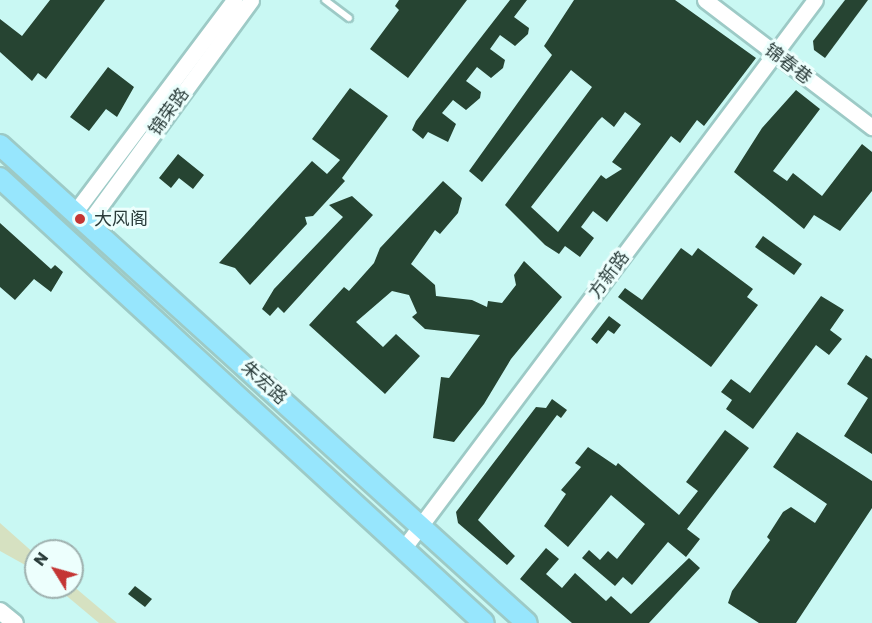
<!DOCTYPE html>
<meta charset="utf-8">
<style>
body{margin:0}
#map{position:relative;width:872px;height:623px;overflow:hidden;background:#c9f8f3;font-family:Poppins,"Noto Sans SC",sans-serif}
div>[style]{position:absolute}
.green>*{inset:0;background:#d6e1c1}
.building>*{inset:0;background:#264432}
.roads{filter:drop-shadow(2px 0 #9dcac6) drop-shadow(-2px 0 #9dcac6) drop-shadow(0 2px #9dcac6) drop-shadow(0 -2px #9dcac6)}
.service>*{height:6px;margin:-3px;padding:0 3px;transform-origin:3px;border-radius:3px;background:#fff}
.tertiary>*{height:15px;margin:-7.5px;padding:0 7.5px;transform-origin:7.5px;border-radius:7.5px;background:#fff}
.secondary>*{height:16px;margin:-8px;padding:0 8px;transform-origin:8px;border-radius:8px;background:#fff}
.primary>*{height:20px;margin:-10px;padding:0 10px;transform-origin:10px;border-radius:10px;background:#97e6fd}
.dots>*{width:16px;height:16px;translate:-50% -50%;box-sizing:border-box;border:3px solid #edfffd;border-radius:50%}
span{translate:-50% -50%;white-space:nowrap;text-align:center;line-height:1.15;-webkit-text-stroke:6px #edfffd;paint-order:stroke}
.street-label{font-size:18px;color:#2a3c3a}
.poi-label{font-size:18px;color:#2a3c3a}
.left{translate:0 -50%;text-align:left}
.north{position:absolute;left:24px;top:539px;width:60px;height:60px;box-sizing:border-box;background:#edfffd;border:2px solid #9fb1af;border-radius:50%;rotate:307deg;font-size:16px;font-weight:700;line-height:24px;text-align:center;color:#2a3c3a}
.north::after{content:'';display:block;margin:auto;width:21px;height:27px;background:#c43634;clip-path:polygon(50% 0,100% 100%,50% 72%,0 100%)}
</style>
<div id="map">
<div class="green">
<div style="clip-path:polygon(0 523px,36px 555px,36px 571px,0 551px)"></div>
<div style="clip-path:polygon(72px 585px,117px 623px,99px 623px,56px 587px)"></div>
</div>
<div class="building">
<div style="clip-path:polygon(50px 0,105px 0,46px 79px,38px 73px,32px 81px,0 52px,0 19px,22px 36px)"></div>
<div style="clip-path:polygon(399px 0,467px 0,408px 78px,370px 49px,399px 10px,395px 6px)"></div>
<div style="clip-path:polygon(510px 0,527px 0,514px 17px,529px 28px,528px 34px,515px 46px,500px 35px,490px 49px,505px 60px,503px 68px,491px 78px,477px 67px,466px 81px,481px 92px,480px 98px,466px 110px,453px 100px,442px 113px,456px 124px,448px 142px,428px 132px,423px 139px,412px 130px,416px 121px)"></div>
<div style="clip-path:polygon(evenodd,574px 0,675px 0,756px 58px,704px 126px,697px 120px,680px 143px,671px 136px,607px 222px,593px 211px,581px 227px,594px 238px,580px 257px,565px 246px,559px 254px,545px 245px,505px 205px,592px 87px,571px 70px,482px 182px,469px 171px,552px 55px,544px 46px,574px 0,625px 112px,641px 124px,612px 162px,622px 169px,606px 179px,601px 175px,558px 232px,531px 207px,598px 121px,602px 117px,614px 127px,625px 112px)"></div>
<div style="clip-path:polygon(845px 0,868px 0,825px 58px,814px 50px,813px 41px)"></div>
<div style="clip-path:polygon(108px 67px,134px 87px,117px 117px,106px 109px,89px 131px,70px 117px)"></div>
<div style="clip-path:polygon(350px 88px,388px 116px,342px 178px,345px 181px,313px 216px,305px 217px,307px 224px,250px 285px,235px 268px,219px 263px,312px 161px,327px 174px,340px 160px,312px 139px)"></div>
<div style="clip-path:polygon(796px 90px,820px 109px,773px 171px,787px 181px,793px 173px,822px 196px,862px 144px,872px 152px,872px 191px,840px 231px,814px 215px,804px 229px,734px 172px,762px 128px)"></div>
<div style="clip-path:polygon(178px 154px,204px 175px,193px 189px,179px 178px,171px 188px,159px 178px)"></div>
<div style="clip-path:polygon(443px 181px,462px 198px,458px 213px,440px 234px,435px 230px,411px 264px,435px 285px,436px 296px,472px 300px,487px 307px,488px 301px,502px 303px,516px 285px,514px 275px,524px 261px,562px 297px,511px 359px,484px 404px,454px 442px,433px 438px,441px 377px,449px 378px,480px 335px,425px 329px,412px 317px,417px 313px,409px 295px,392px 291px,356px 322px,383px 347px,396px 334px,420px 356px,385px 394px,309px 325px,344px 287px,349px 291px,374px 263px,380px 248px)"></div>
<div style="clip-path:polygon(352px 196px,373px 215px,284px 313px,278px 307px,270px 316px,262px 309px,274px 289px,343px 217px,329px 205px)"></div>
<div style="clip-path:polygon(0 223px,51px 269px,55px 265px,63px 272px,51px 292px,34px 279px,15px 300px,0 287px)"></div>
<div style="clip-path:polygon(763px 236px,802px 264px,794px 275px,755px 247px)"></div>
<div style="clip-path:polygon(681px 248px,692px 256px,698px 248px,753px 289px,747px 297px,758px 305px,711px 367px,618px 297px,625px 288px,642px 300px)"></div>
<div style="clip-path:polygon(821px 296px,844px 310px,830px 330px,842px 339px,829px 355px,816px 345px,753px 429px,726px 409px,732px 400px,721px 392px,731px 379px,750px 393px)"></div>
<div style="clip-path:polygon(609px 316px,621px 325px,614px 334px,608px 330px,597px 344px,591px 339px)"></div>
<div style="clip-path:polygon(866px 355px,872px 359px,872px 454px,844px 436px,868px 398px,847px 384px)"></div>
<div style="clip-path:polygon(552px 399px,567px 410px,561px 418px,557px 415px,478px 520px,515px 556px,507px 565px,458px 523px,456px 512px,536px 407px,546px 408px)"></div>
<div style="clip-path:polygon(725px 430px,749px 448px,687px 529px,700px 539px,686px 557px,668px 542px,632px 585px,623px 577px,615px 586px,582px 558px,589px 550px,600px 560px,608px 551px,617px 559px,645px 524px,611px 495px,568px 547px,544px 526px,566px 494px,561px 490px,581px 467px,575px 463px,588px 447px,616px 466px,618px 463px,679px 515px,698px 491px,686px 482px)"></div>
<div style="clip-path:polygon(797px 432px,872px 481px,872px 508px,796px 623px,759px 623px,728px 603px,732px 591px,770px 540px,767px 537px,783px 512px,791px 507px,815px 523px,827px 504px,773px 467px)"></div>
<div style="clip-path:polygon(546px 548px,559px 559px,546px 574px,562px 588px,575px 573px,606px 601px,611px 596px,631px 614px,689px 558px,700px 568px,649px 623px,572px 623px,520px 579px)"></div>
<div style="clip-path:polygon(135px 586px,152px 599px,145px 607px,128px 594px)"></div>
</div>
<div class="roads">
<div class="service">
<div style="left:325px;top:0;width:30px;rotate:37deg"></div>
</div>
<div class="tertiary">
<div style="left:705px;top:0;width:210px;rotate:37.3deg"></div>
<div style="left:75px;top:212px;width:265px;rotate:-53.1deg"></div>
<div style="left:88px;top:223px;width:276px;rotate:-53.8deg"></div>
<div style="left:403px;top:549px;width:686px;rotate:-53.11deg"></div>
</div>
<div class="secondary">
<div style="left:0;top:611px;width:19px;rotate:39deg"></div>
</div>
<div class="primary">
<div style="left:0;top:145px;width:711px;rotate:42.21deg"></div>
<div style="left:0;top:178px;width:657px;rotate:42.6deg"></div>
</div>
</div>
<div class="dots">
<div style="left:80px;top:219px;background:#c43634"></div>
</div>
<div class="street-label">
<span style="left:788px;top:64px;rotate:37deg">锦春巷</span>
<span style="left:169px;top:112px;rotate:-54deg">锦荣路</span>
<span style="left:609px;top:275px;rotate:-53deg">方新路</span>
<span style="left:264px;top:383px;rotate:42deg">朱宏路</span>
</div>
<div class="poi-label">
<span class="left" style="left:94px;top:219px">大风阁</span>
</div>
<div class="north">N</div>
</div>
